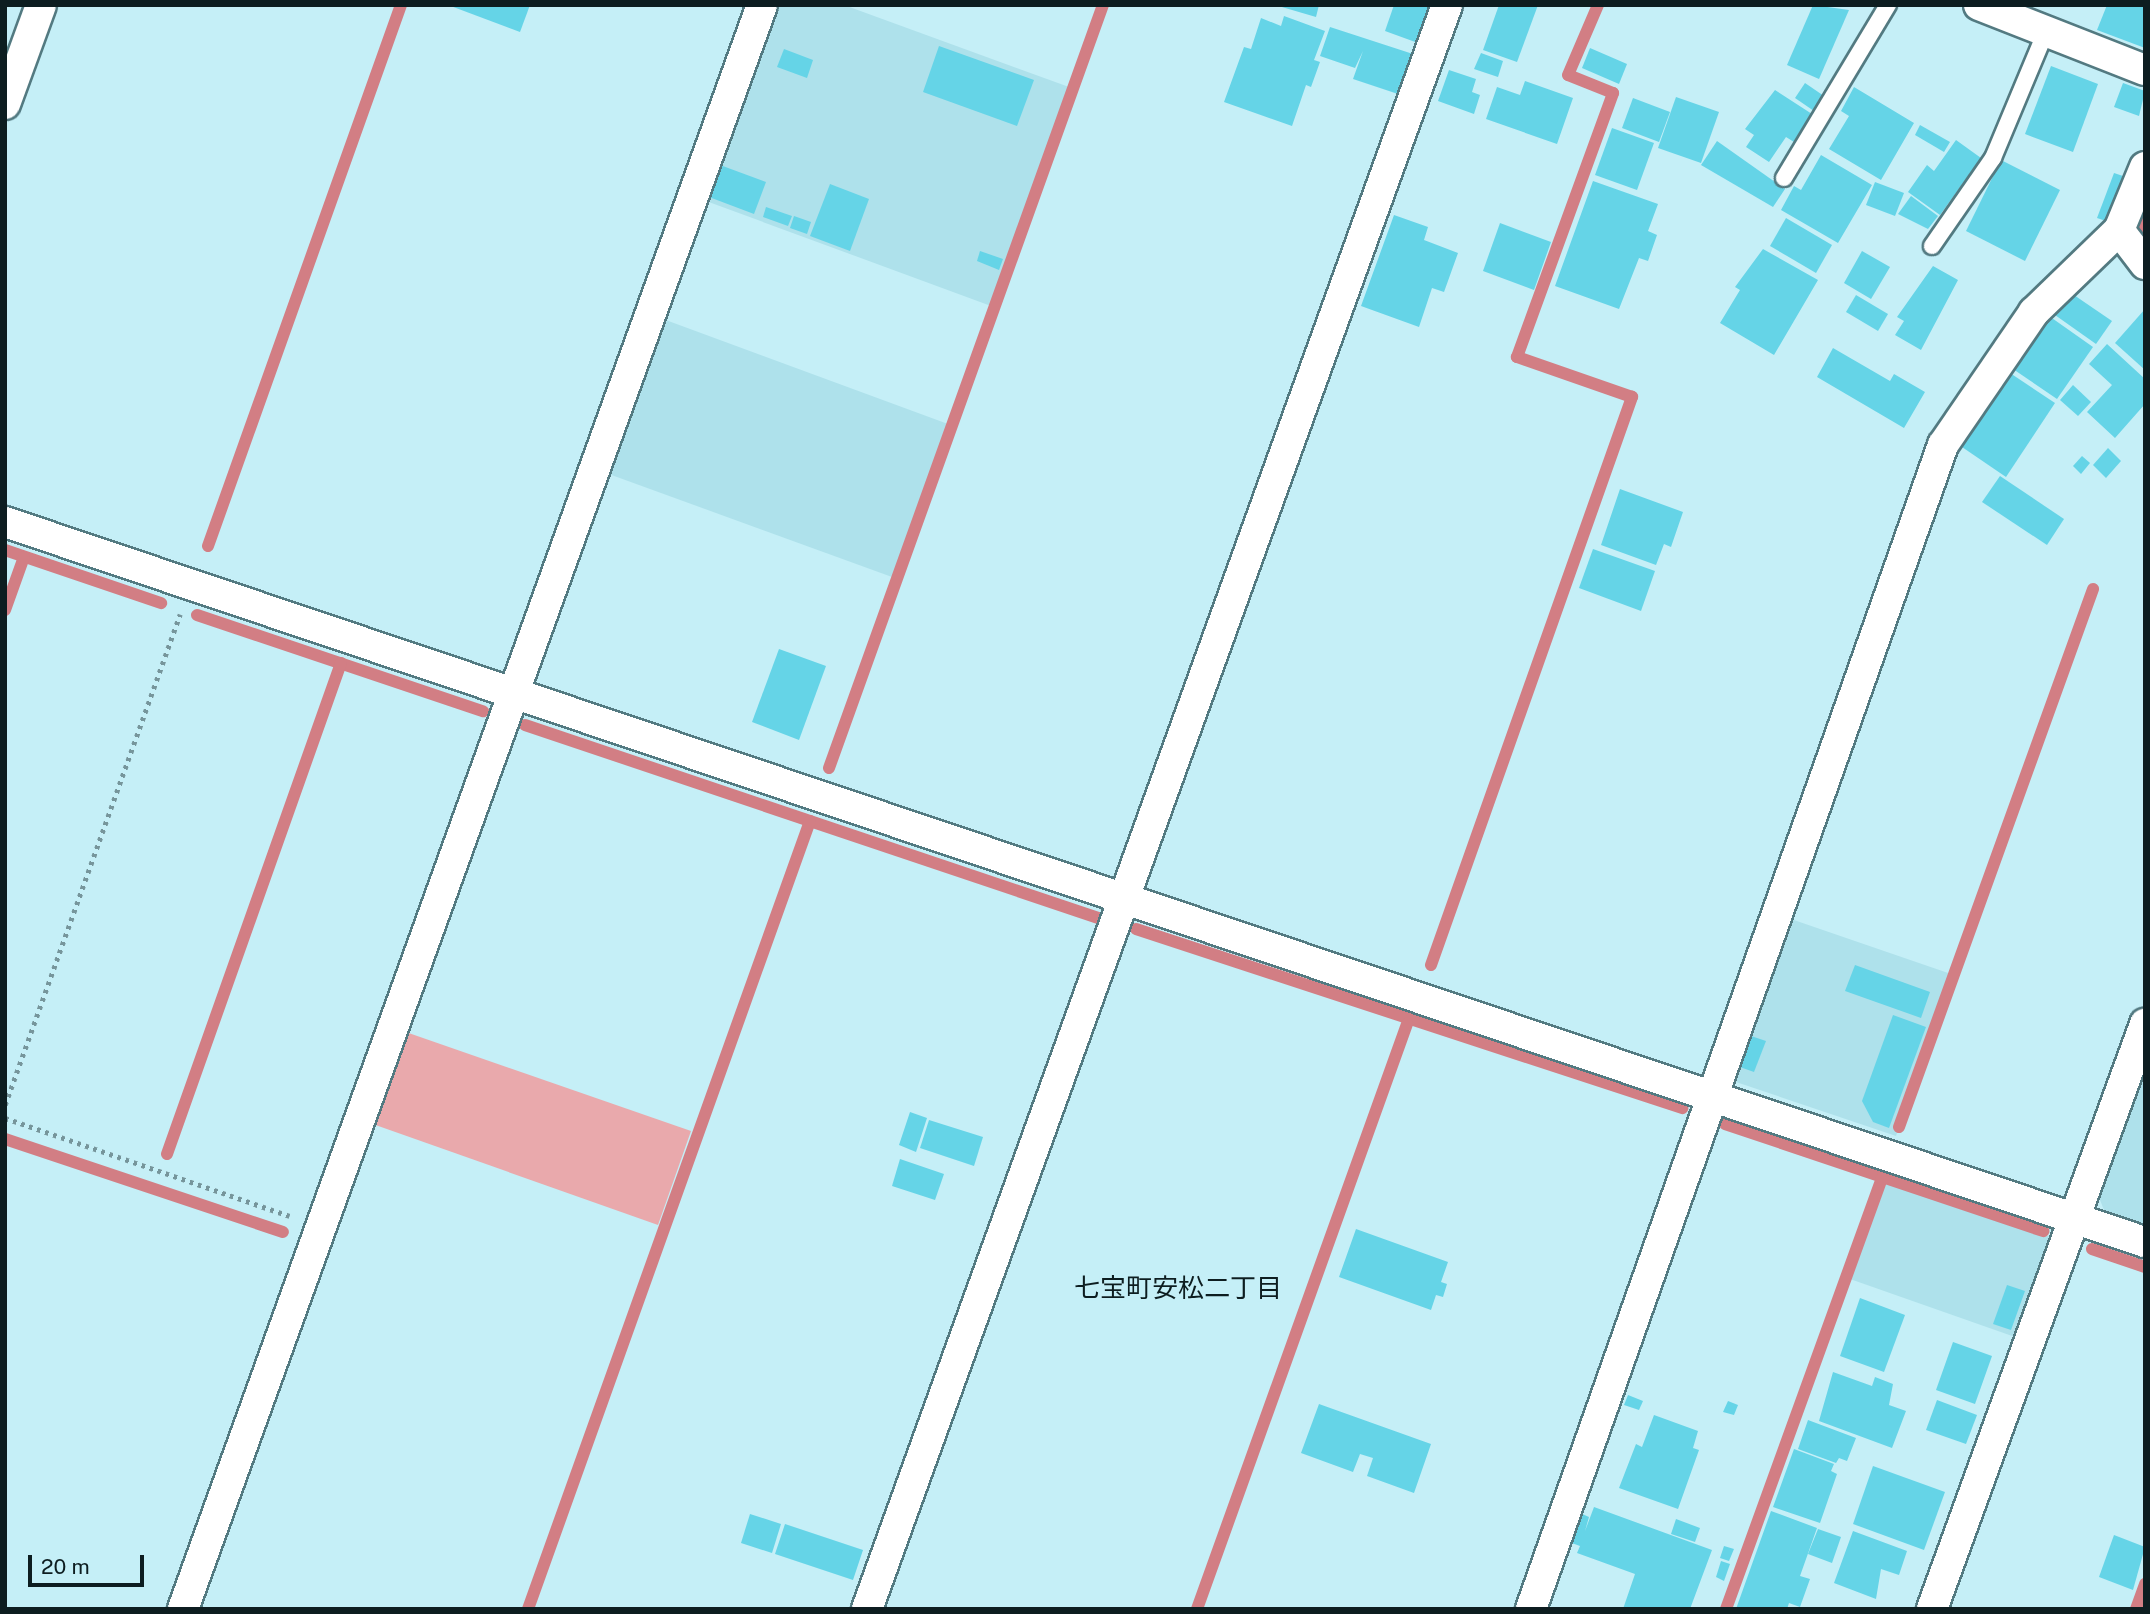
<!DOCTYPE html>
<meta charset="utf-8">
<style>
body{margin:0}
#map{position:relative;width:2150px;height:1614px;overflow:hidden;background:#c5eff7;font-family:"Public Sans","Noto Sans JP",sans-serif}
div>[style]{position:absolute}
.built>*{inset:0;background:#aee1eb}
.green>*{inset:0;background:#e9a9ac}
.stream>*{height:12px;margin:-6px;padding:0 6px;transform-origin:6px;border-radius:6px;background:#d27e84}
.building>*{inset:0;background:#65d4e7}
.path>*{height:4.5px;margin-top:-2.25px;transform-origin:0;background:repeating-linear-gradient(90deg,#76959b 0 3.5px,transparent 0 8.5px)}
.roads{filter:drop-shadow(2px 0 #537a81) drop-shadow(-2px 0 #537a81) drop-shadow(0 2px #537a81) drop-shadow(0 -2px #537a81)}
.service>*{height:16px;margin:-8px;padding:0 8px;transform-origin:8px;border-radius:8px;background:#fff}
.minor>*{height:30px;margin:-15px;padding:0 15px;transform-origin:15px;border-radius:15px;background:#fff}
span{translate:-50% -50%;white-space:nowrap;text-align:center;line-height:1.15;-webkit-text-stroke:5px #c5eff7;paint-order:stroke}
.neighbourhood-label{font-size:26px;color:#0d1d20}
.frame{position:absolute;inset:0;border:7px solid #0d1d20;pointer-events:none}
.scale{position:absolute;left:28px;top:1555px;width:116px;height:32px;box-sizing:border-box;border:4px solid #0d1d20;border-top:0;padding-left:9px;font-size:21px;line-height:24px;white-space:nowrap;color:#0d1d20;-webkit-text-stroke:5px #c5eff7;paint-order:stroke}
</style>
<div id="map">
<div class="built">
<div style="clip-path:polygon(776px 5px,844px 5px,1069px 87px,991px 306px,706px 201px)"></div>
<div style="clip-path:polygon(663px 319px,948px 424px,892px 577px,606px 473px)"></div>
<div style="clip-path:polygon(1788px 918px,1951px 974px,1896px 1136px,1736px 1082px,1733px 1070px)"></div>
<div style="clip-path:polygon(2145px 1065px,2145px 1228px,2106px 1215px,2098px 1195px)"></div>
<div style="clip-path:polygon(1886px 1182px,2051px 1237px,2015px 1337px,1850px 1279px)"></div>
</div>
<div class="green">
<div style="clip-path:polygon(400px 1030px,691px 1131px,658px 1225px,367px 1122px)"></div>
</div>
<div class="stream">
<div style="left:2145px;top:245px;width:11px;rotate:-131deg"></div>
<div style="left:2138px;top:237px;width:24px;rotate:-73deg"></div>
<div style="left:208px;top:546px;width:574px;rotate:-70.37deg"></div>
<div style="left:5px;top:550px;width:165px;rotate:18.8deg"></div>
<div style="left:5px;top:610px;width:56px;rotate:-70.3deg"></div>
<div style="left:197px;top:615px;width:302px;rotate:18.6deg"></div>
<div style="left:525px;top:725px;width:608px;rotate:18.61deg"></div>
<div style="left:829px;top:768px;width:811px;rotate:-70.25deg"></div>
<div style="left:1136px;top:929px;width:575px;rotate:18.15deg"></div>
<div style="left:1431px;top:965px;width:603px;rotate:-70.51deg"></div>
<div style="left:1632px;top:397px;width:122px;rotate:-160.8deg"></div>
<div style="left:1517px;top:357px;width:281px;rotate:-70deg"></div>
<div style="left:1613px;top:93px;width:48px;rotate:-158.2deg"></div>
<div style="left:1568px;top:75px;width:76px;rotate:-66.8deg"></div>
<div style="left:1725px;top:1124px;width:336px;rotate:18.6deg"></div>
<div style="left:1899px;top:1127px;width:572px;rotate:-70.17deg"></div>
<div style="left:5px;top:1139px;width:293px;rotate:18.5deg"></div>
<div style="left:167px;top:1154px;width:521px;rotate:-70.49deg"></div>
<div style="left:2092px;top:1249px;width:56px;rotate:18.8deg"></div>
<div style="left:528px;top:1609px;width:837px;rotate:-70.31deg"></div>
<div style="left:1197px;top:1609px;width:622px;rotate:-70.25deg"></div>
<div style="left:1726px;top:1609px;width:459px;rotate:-70.1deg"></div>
<div style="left:2136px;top:1609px;width:27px;rotate:-70deg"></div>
</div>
<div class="building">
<div style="clip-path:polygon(448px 5px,530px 5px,520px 32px)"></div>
<div style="clip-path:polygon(1275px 5px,1319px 5px,1316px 17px)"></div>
<div style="clip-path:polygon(1394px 5px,1431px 5px,1418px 43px,1385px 31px)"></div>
<div style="clip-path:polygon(1499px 5px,1538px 5px,1517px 62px,1483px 50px)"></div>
<div style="clip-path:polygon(1813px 5px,1849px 10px,1819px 79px,1787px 65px)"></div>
<div style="clip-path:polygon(2107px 5px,2145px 5px,2145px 48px,2097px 30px)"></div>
<div style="clip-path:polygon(1284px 16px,1325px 31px,1314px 60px,1320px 62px,1311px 87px,1306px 85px,1292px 126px,1224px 102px,1244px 47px,1251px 49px,1261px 18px,1281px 26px)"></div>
<div style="clip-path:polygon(1330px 27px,1413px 54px,1398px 94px,1353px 79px,1363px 51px,1355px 68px,1320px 56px)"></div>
<div style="clip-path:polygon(939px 46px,1034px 80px,1017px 126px,923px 92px)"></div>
<div style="clip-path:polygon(1590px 48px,1627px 64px,1619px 84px,1582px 68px)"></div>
<div style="clip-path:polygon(784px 49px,813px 60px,807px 78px,777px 67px)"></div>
<div style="clip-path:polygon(1481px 53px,1503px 61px,1498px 77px,1474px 69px)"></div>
<div style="clip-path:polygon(2051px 66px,2098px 84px,2073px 152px,2025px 134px)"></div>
<div style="clip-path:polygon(1449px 70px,1476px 79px,1472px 92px,1480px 95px,1474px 114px,1438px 101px)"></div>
<div style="clip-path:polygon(1525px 81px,1573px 98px,1557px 144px,1486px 119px,1497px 87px,1520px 95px)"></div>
<div style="clip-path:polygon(1805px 83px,1824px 96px,1814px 111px,1795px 98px)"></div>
<div style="clip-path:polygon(2123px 83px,2145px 91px,2139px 116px,2114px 107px)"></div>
<div style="clip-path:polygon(1854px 87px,1914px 123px,1881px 180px,1829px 149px,1849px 116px,1841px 111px)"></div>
<div style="clip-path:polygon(1775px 90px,1812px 114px,1794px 142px,1786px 137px,1769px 162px,1746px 147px,1754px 135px,1745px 129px)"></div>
<div style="clip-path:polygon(1676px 97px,1719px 112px,1701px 163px,1658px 148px)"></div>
<div style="clip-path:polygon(1633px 98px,1670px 112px,1659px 142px,1622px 128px)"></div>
<div style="clip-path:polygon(1920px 125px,1950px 142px,1944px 152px,1915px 135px)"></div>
<div style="clip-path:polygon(1612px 128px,1654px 143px,1637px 190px,1595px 175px)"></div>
<div style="clip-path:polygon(1956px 140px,1981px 158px,1940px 215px,1908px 192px,1927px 165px,1934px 171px)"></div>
<div style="clip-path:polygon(1717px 141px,1785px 189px,1773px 207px,1701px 165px)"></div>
<div style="clip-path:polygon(1821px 155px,1872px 185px,1838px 243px,1781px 210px,1794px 186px,1801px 190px)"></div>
<div style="clip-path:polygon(2001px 160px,2060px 190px,2025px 261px,1966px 231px)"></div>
<div style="clip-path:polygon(720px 165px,766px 182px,754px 214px,709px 197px)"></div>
<div style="clip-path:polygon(2114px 173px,2126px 177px,2109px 222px,2097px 218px)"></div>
<div style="clip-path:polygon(1593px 181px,1658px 204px,1648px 231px,1657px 235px,1648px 261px,1639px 258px,1619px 309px,1555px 286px)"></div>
<div style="clip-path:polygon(1875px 182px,1904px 193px,1895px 216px,1866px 205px)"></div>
<div style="clip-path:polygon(830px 184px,869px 199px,850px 251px,810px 236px)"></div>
<div style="clip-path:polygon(1911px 196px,1938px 216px,1928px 229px,1898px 214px)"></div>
<div style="clip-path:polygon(766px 207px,792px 216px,788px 226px,763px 217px)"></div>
<div style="clip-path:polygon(1394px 215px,1428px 227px,1424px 240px,1458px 253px,1444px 292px,1432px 288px,1419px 327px,1361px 306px)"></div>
<div style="clip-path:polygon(794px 216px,811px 222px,807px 234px,790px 228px)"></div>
<div style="clip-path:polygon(1786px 218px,1832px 245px,1816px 273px,1770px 246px)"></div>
<div style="clip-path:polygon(1500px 223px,1551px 242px,1534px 290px,1483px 271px)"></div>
<div style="clip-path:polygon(1763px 249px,1818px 280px,1774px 355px,1720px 323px,1740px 290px,1735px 287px)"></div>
<div style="clip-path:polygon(980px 251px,1003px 259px,999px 270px,977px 261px)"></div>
<div style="clip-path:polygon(1862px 251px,1890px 267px,1871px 299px,1844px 283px)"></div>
<div style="clip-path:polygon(1933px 266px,1958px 280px,1921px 350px,1895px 335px,1904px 321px,1897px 317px)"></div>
<div style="clip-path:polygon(2071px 293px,2112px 321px,2096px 344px,2055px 315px)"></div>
<div style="clip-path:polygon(1856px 295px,1888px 314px,1878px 331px,1846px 312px)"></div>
<div style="clip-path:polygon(2145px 309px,2145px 370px,2115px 343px)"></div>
<div style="clip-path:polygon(2049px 316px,2093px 347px,2057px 399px,2013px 369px)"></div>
<div style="clip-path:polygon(2107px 344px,2145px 379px,2145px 404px,2115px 438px,2087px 412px,2112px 385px,2089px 364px)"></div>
<div style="clip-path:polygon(1833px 348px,1890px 381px,1894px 374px,1925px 392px,1904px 428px,1817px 377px)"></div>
<div style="clip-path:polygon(2007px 371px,2055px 403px,2006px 477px,1962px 447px)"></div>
<div style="clip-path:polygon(2073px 385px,2091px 402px,2078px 416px,2060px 400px)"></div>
<div style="clip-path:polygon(2108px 448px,2121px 461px,2106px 478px,2093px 465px)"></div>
<div style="clip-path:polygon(2082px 456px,2090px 463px,2081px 474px,2073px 466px)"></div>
<div style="clip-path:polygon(2000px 476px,2064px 519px,2047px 545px,1982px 502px)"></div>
<div style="clip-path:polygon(1620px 489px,1683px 512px,1671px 547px,1664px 544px,1656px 565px,1601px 545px)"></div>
<div style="clip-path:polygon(1593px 549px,1655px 571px,1641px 611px,1579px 588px)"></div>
<div style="clip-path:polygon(779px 649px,826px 666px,799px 740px,752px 722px)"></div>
<div style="clip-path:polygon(1855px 965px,1930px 992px,1921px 1018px,1845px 991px)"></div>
<div style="clip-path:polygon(1893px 1015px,1926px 1027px,1889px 1128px,1873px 1122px,1862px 1101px)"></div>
<div style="clip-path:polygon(1748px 1035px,1766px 1041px,1754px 1072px,1737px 1066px)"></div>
<div style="clip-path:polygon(910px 1112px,927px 1118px,916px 1152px,899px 1145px)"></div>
<div style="clip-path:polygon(929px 1120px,983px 1137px,974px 1166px,920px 1148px)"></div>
<div style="clip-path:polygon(900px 1159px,944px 1174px,935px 1200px,892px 1186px)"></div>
<div style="clip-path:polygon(1356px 1229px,1448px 1262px,1441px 1282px,1447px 1284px,1443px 1297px,1436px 1295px,1431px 1310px,1339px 1277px)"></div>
<div style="clip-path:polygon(2007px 1285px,2025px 1291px,2011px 1330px,1993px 1324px)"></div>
<div style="clip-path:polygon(1860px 1298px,1905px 1315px,1884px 1372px,1840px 1356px)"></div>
<div style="clip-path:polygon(1953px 1342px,1992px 1356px,1975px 1404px,1936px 1390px)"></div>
<div style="clip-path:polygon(1833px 1372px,1872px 1386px,1875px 1377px,1893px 1384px,1889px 1405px,1906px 1411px,1892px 1448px,1819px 1421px)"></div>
<div style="clip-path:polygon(1628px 1395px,1643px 1401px,1639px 1410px,1624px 1405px)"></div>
<div style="clip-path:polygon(1937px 1400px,1977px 1415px,1966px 1444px,1926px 1430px)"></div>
<div style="clip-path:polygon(1728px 1401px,1738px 1405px,1734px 1415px,1723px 1412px)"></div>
<div style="clip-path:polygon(1319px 1404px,1431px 1444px,1414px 1493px,1367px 1476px,1373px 1458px,1360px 1454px,1353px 1472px,1301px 1453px)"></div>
<div style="clip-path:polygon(1654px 1415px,1698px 1431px,1693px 1448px,1699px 1450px,1678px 1509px,1619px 1488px,1636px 1444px,1642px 1447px)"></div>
<div style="clip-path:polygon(1808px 1420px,1856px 1438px,1847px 1461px,1839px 1458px,1836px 1463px,1798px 1449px)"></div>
<div style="clip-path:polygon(1794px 1449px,1834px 1464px,1831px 1471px,1837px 1474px,1820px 1523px,1773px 1507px)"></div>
<div style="clip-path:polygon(1873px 1466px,1945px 1492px,1924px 1550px,1853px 1524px)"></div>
<div style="clip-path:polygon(1594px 1507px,1712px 1550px,1690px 1609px,1623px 1609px,1635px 1574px,1577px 1553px,1580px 1546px,1569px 1542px,1580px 1513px,1589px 1517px,1585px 1531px)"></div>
<div style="clip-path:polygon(1771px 1511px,1817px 1528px,1800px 1576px,1810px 1579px,1800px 1607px,1789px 1603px,1787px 1609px,1736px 1609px)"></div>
<div style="clip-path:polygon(750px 1514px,781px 1524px,772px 1553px,741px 1543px)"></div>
<div style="clip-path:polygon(1676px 1519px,1700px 1528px,1695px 1542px,1671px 1534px)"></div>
<div style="clip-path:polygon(785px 1524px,863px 1550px,853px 1580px,775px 1554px)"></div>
<div style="clip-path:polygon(1818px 1529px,1841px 1537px,1832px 1563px,1808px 1554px)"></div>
<div style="clip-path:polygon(1853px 1531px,1907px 1551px,1899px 1575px,1881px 1569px,1876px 1599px,1834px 1583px)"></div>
<div style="clip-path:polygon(2114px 1535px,2145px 1547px,2133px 1590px,2099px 1577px)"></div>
<div style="clip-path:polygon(1724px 1546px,1734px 1549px,1729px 1561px,1720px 1558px)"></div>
<div style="clip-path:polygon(1721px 1561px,1730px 1564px,1724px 1581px,1716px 1577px)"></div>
</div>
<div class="path">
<div style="left:5px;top:1105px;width:521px;rotate:-70.38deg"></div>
<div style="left:5px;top:1118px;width:301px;rotate:19deg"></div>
</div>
<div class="roads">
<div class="service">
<div style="left:1784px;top:178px;width:202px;rotate:-59deg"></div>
<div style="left:1932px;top:246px;width:107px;rotate:-55.3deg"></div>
<div style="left:1993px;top:158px;width:138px;rotate:-67.3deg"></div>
</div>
<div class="minor">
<div style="left:1979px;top:5px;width:178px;rotate:21.4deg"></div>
<div style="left:5px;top:104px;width:105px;rotate:-70deg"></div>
<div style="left:2145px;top:167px;width:68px;rotate:112.4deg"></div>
<div style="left:2119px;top:230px;width:43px;rotate:52.6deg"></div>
<div style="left:5px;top:522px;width:2258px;rotate:18.6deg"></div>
<div style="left:183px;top:1609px;width:1705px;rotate:-70.15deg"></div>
<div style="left:867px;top:1609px;width:1706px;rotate:-70.12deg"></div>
<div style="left:1531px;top:1609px;width:1235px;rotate:-70.51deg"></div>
<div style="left:1943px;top:445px;width:161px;rotate:-55.6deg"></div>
<div style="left:2034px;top:312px;width:118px;rotate:-44deg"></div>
<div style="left:1932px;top:1609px;width:623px;rotate:-69.99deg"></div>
</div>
</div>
<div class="neighbourhood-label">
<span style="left:1178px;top:1288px">七宝町安松二丁目</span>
</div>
<div class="frame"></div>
<div class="scale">20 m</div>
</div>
